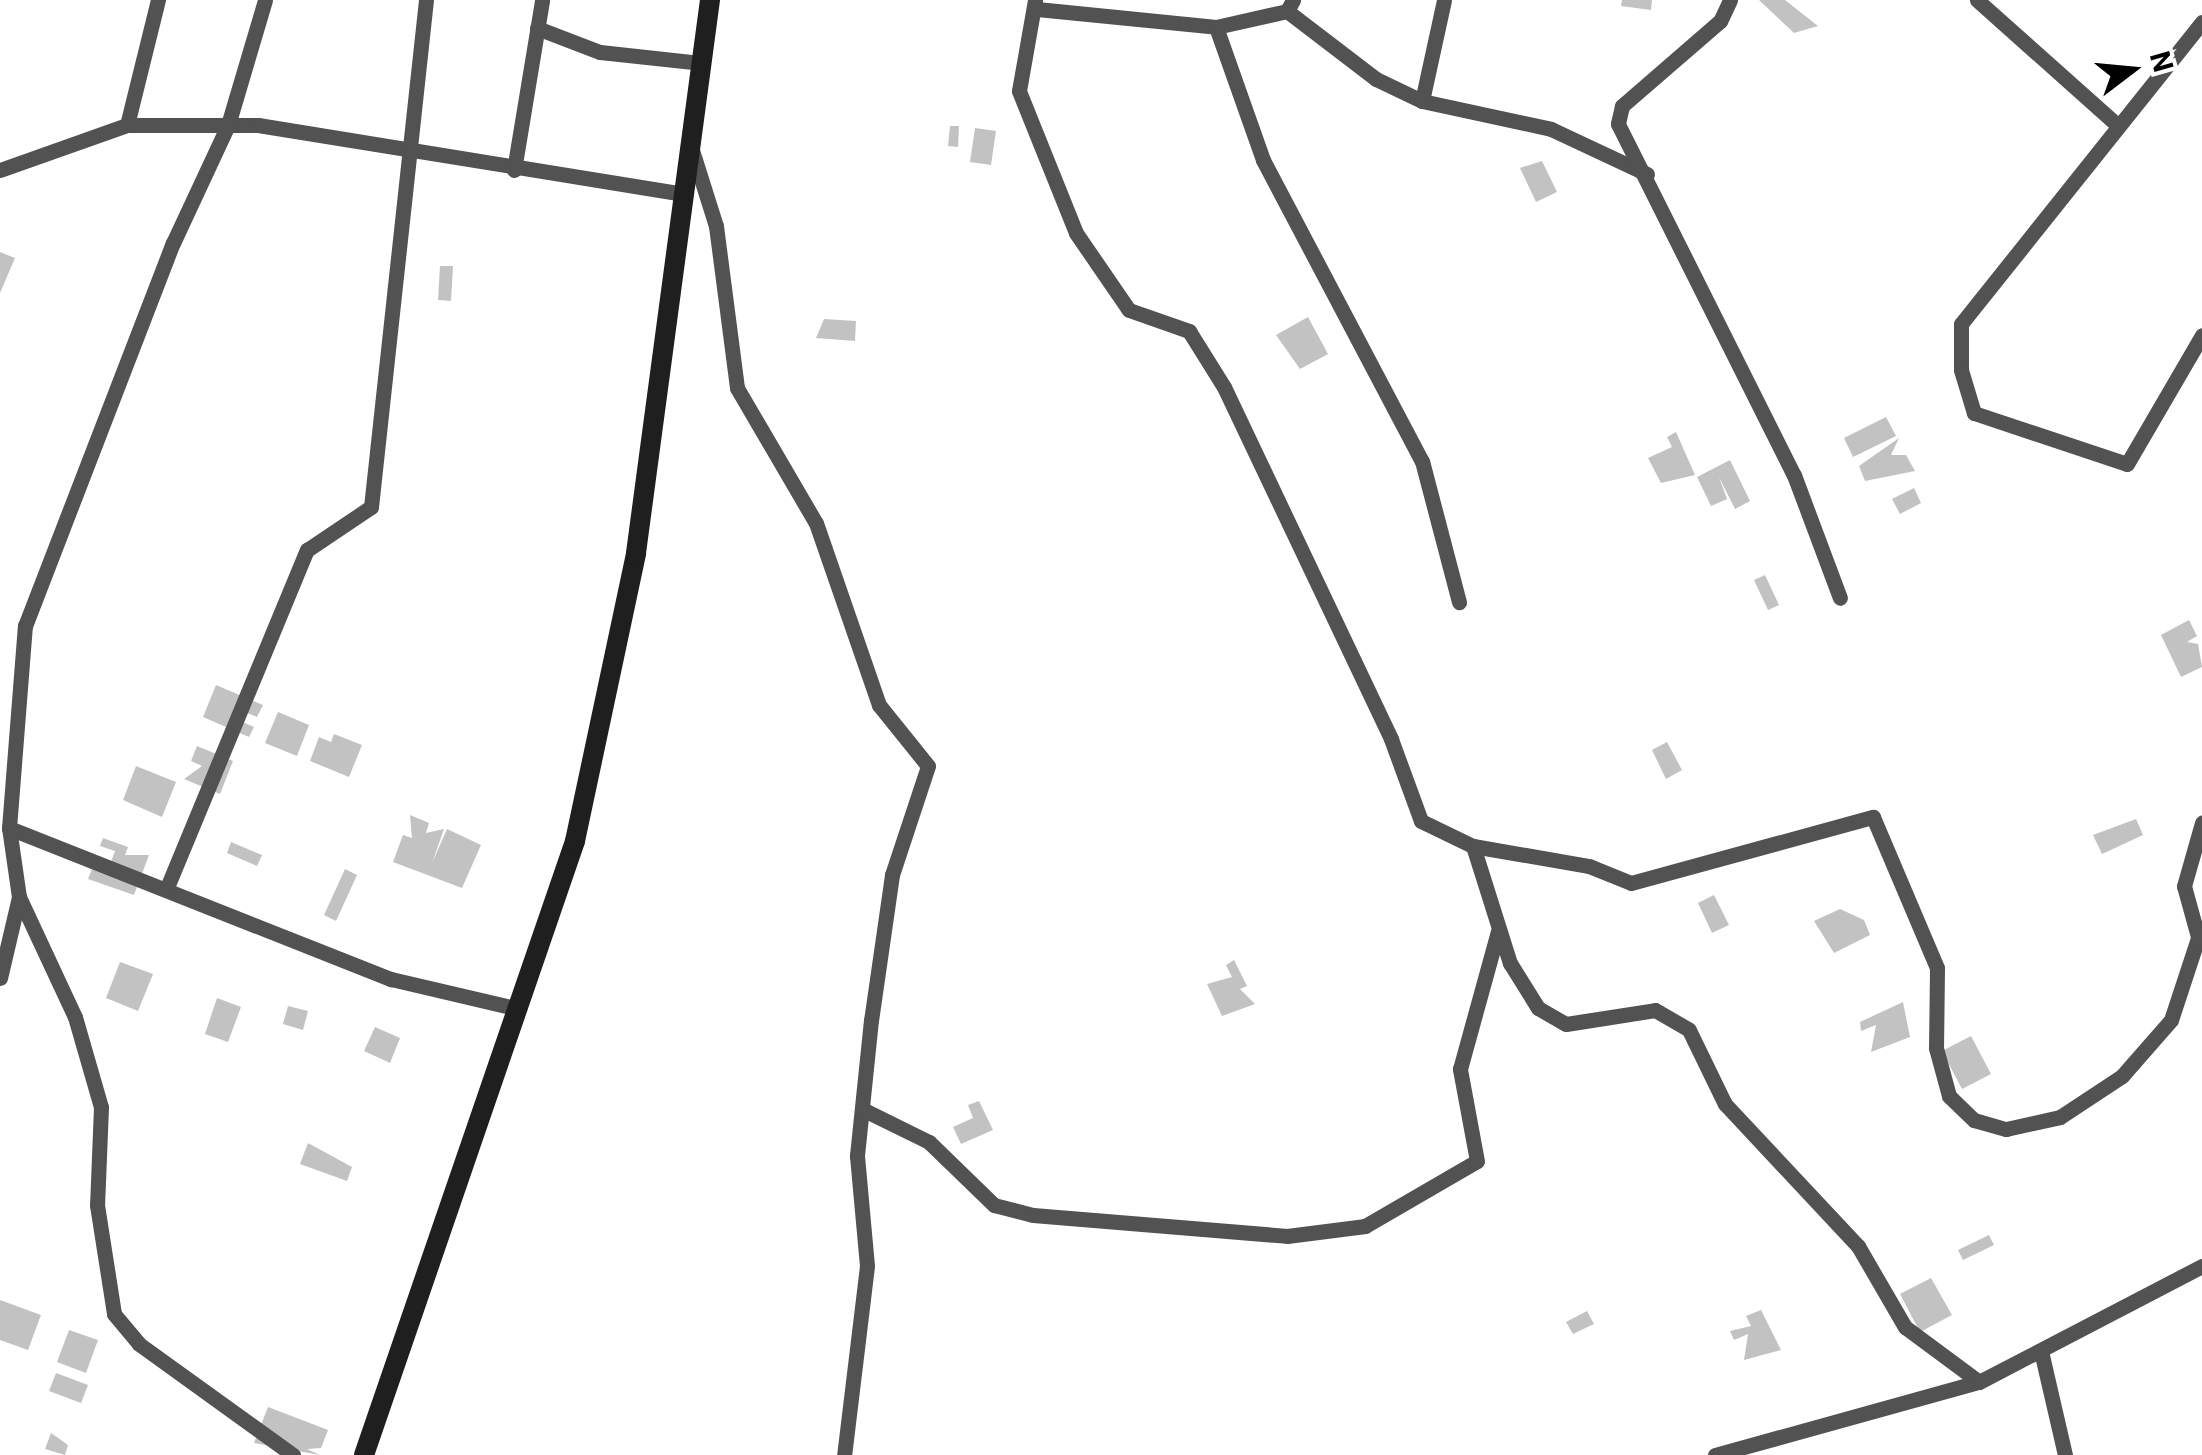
<!DOCTYPE html>
<style>
body{margin:0}
#map{position:relative;width:2202px;height:1455px;overflow:hidden;background:#fff;font-family:Roboto,sans-serif}
div>[style]{position:absolute}
.building>*{inset:0;background:#c2c2c2}
.street>*{height:15px;margin:-7.5px;padding:0 7.5px;transform-origin:7.5px;border-radius:7.5px;background:#525252}
.secondary>*{height:20px;margin:-10px;padding:0 10px;transform-origin:10px;border-radius:10px;background:#1f1f1f}
span{translate:-50% -50%;white-space:nowrap;text-align:center;line-height:1.15;-webkit-text-stroke:8px #fff;paint-order:stroke}
.north{position:absolute;left:2082px;top:20px;width:100px;height:100px;-webkit-text-stroke:8px #fff;paint-order:stroke;rotate:74deg;font-size:28px;font-weight:700;line-height:40px;text-align:center;color:#000}
.north::after{content:'';display:block;margin:auto;width:35px;height:45px;background:#000;clip-path:polygon(50% 0,100% 100%,50% 72%,0 100%)}
</style>
<div id="map">
<div class="building">
<div style="clip-path:polygon(1622px 0,1652px 0,1651px 10px,1621px 6px)"></div>
<div style="clip-path:polygon(1759px 0,1785px 0,1818px 26px,1794px 33px)"></div>
<div style="clip-path:polygon(950px 126px,959px 126px,958px 147px,948px 146px)"></div>
<div style="clip-path:polygon(975px 128px,996px 131px,991px 165px,970px 162px)"></div>
<div style="clip-path:polygon(1542px 161px,1557px 192px,1536px 202px,1520px 168px)"></div>
<div style="clip-path:polygon(0 252px,15px 258px,0 293px)"></div>
<div style="clip-path:polygon(440px 266px,453px 266px,451px 301px,438px 300px)"></div>
<div style="clip-path:polygon(1308px 317px,1328px 354px,1300px 369px,1276px 335px)"></div>
<div style="clip-path:polygon(824px 319px,856px 321px,855px 341px,816px 338px)"></div>
<div style="clip-path:polygon(1886px 417px,1896px 436px,1853px 457px,1844px 438px)"></div>
<div style="clip-path:polygon(1676px 432px,1695px 475px,1661px 483px,1648px 458px,1672px 447px,1667px 437px)"></div>
<div style="clip-path:polygon(1899px 438px,1891px 455px,1906px 455px,1915px 471px,1865px 481px,1859px 466px)"></div>
<div style="clip-path:polygon(1730px 460px,1750px 501px,1735px 509px,1719px 477px,1727px 499px,1711px 506px,1697px 477px)"></div>
<div style="clip-path:polygon(1914px 488px,1921px 503px,1900px 514px,1892px 499px)"></div>
<div style="clip-path:polygon(1765px 575px,1779px 605px,1768px 610px,1754px 580px)"></div>
<div style="clip-path:polygon(2189px 620px,2197px 636px,2187px 642px,2198px 644px,2202px 667px,2181px 677px,2161px 635px)"></div>
<div style="clip-path:polygon(216px 685px,263px 705px,257px 717px,242px 711px,238px 720px,254px 727px,249px 737px,203px 717px)"></div>
<div style="clip-path:polygon(278px 712px,309px 725px,297px 756px,265px 743px)"></div>
<div style="clip-path:polygon(334px 734px,362px 745px,349px 777px,310px 761px,319px 737px,331px 742px)"></div>
<div style="clip-path:polygon(1667px 742px,1682px 770px,1666px 779px,1652px 750px)"></div>
<div style="clip-path:polygon(197px 746px,233px 761px,220px 794px,184px 779px,202px 766px,191px 761px)"></div>
<div style="clip-path:polygon(136px 766px,176px 782px,162px 817px,123px 800px)"></div>
<div style="clip-path:polygon(410px 815px,429px 823px,426px 833px,444px 829px,432px 863px,447px 829px,481px 845px,462px 888px,393px 862px,403px 835px,412px 838px)"></div>
<div style="clip-path:polygon(2136px 819px,2143px 835px,2102px 854px,2093px 835px)"></div>
<div style="clip-path:polygon(103px 838px,128px 847px,125px 855px,149px 855px,134px 895px,88px 879px,97px 857px,111px 862px,115px 851px,100px 846px)"></div>
<div style="clip-path:polygon(231px 842px,262px 855px,257px 866px,227px 853px)"></div>
<div style="clip-path:polygon(345px 869px,357px 875px,336px 921px,324px 915px)"></div>
<div style="clip-path:polygon(1714px 895px,1729px 925px,1712px 933px,1698px 903px)"></div>
<div style="clip-path:polygon(1840px 909px,1864px 920px,1870px 935px,1834px 953px,1814px 921px)"></div>
<div style="clip-path:polygon(1234px 960px,1247px 986px,1240px 989px,1255px 1004px,1222px 1016px,1207px 984px,1232px 977px,1226px 965px)"></div>
<div style="clip-path:polygon(120px 962px,153px 974px,138px 1011px,106px 998px)"></div>
<div style="clip-path:polygon(217px 998px,241px 1007px,228px 1042px,205px 1034px)"></div>
<div style="clip-path:polygon(1903px 1002px,1910px 1037px,1871px 1052px,1876px 1025px,1861px 1031px,1860px 1022px)"></div>
<div style="clip-path:polygon(288px 1006px,308px 1011px,303px 1030px,283px 1024px)"></div>
<div style="clip-path:polygon(375px 1027px,400px 1038px,390px 1063px,364px 1051px)"></div>
<div style="clip-path:polygon(1971px 1036px,1991px 1074px,1962px 1089px,1942px 1051px)"></div>
<div style="clip-path:polygon(979px 1101px,993px 1130px,961px 1144px,953px 1127px,973px 1118px,968px 1105px)"></div>
<div style="clip-path:polygon(308px 1143px,352px 1167px,347px 1181px,300px 1164px)"></div>
<div style="clip-path:polygon(1989px 1235px,1994px 1245px,1963px 1260px,1958px 1250px)"></div>
<div style="clip-path:polygon(1931px 1278px,1952px 1315px,1920px 1332px,1900px 1294px)"></div>
<div style="clip-path:polygon(0 1300px,41px 1315px,28px 1350px,0 1340px)"></div>
<div style="clip-path:polygon(1761px 1310px,1781px 1350px,1744px 1360px,1748px 1334px,1734px 1340px,1730px 1331px,1751px 1326px,1746px 1316px)"></div>
<div style="clip-path:polygon(1587px 1311px,1594px 1324px,1573px 1334px,1566px 1322px)"></div>
<div style="clip-path:polygon(69px 1330px,98px 1340px,86px 1373px,57px 1362px)"></div>
<div style="clip-path:polygon(56px 1373px,88px 1385px,81px 1403px,49px 1391px)"></div>
<div style="clip-path:polygon(268px 1407px,328px 1430px,321px 1448px,307px 1449px,320px 1455px,254px 1443px)"></div>
<div style="clip-path:polygon(51px 1433px,68px 1445px,65px 1455px,45px 1449px)"></div>
</div>
<div class="street">
<div style="left:1035px;top:0;width:92px;rotate:100deg"></div>
<div style="left:1019px;top:91px;width:153px;rotate:68.1deg"></div>
<div style="left:1076px;top:233px;width:93px;rotate:55.5deg"></div>
<div style="left:1129px;top:310px;width:64px;rotate:19.3deg"></div>
<div style="left:1189px;top:331px;width:66px;rotate:58deg"></div>
<div style="left:1224px;top:387px;width:390px;rotate:64.6deg"></div>
<div style="left:1391px;top:739px;width:87px;rotate:69.9deg"></div>
<div style="left:1421px;top:821px;width:58px;rotate:25.7deg"></div>
<div style="left:1473px;top:846px;width:118px;rotate:9.8deg"></div>
<div style="left:1589px;top:866px;width:45px;rotate:22deg"></div>
<div style="left:1631px;top:883px;width:251px;rotate:-15.3deg"></div>
<div style="left:1873px;top:817px;width:164px;rotate:67deg"></div>
<div style="left:1937px;top:968px;width:80px;rotate:90.7deg"></div>
<div style="left:1936px;top:1048px;width:50px;rotate:74.8deg"></div>
<div style="left:1949px;top:1096px;width:35px;rotate:44deg"></div>
<div style="left:1974px;top:1120px;width:33px;rotate:16deg"></div>
<div style="left:2006px;top:1129px;width:55px;rotate:-12.5deg"></div>
<div style="left:2060px;top:1117px;width:74px;rotate:-33.5deg"></div>
<div style="left:2122px;top:1076px;width:74px;rotate:-48.8deg"></div>
<div style="left:2171px;top:1020px;width:86px;rotate:-71.8deg"></div>
<div style="left:1293px;top:0;width:13px;rotate:119deg"></div>
<div style="left:1287px;top:11px;width:112px;rotate:37.4deg"></div>
<div style="left:1376px;top:79px;width:51px;rotate:25.6deg"></div>
<div style="left:1422px;top:101px;width:132px;rotate:12.2deg"></div>
<div style="left:1551px;top:129px;width:106px;rotate:25.1deg"></div>
<div style="left:1730px;top:0;width:23px;rotate:115deg"></div>
<div style="left:1720px;top:21px;width:130px;rotate:139.1deg"></div>
<div style="left:1622px;top:106px;width:18px;rotate:103deg"></div>
<div style="left:1618px;top:124px;width:393px;rotate:63.4deg"></div>
<div style="left:1794px;top:475px;width:131px;rotate:69.5deg"></div>
<div style="left:1977px;top:0;width:185px;rotate:41.7deg"></div>
<div style="left:1037px;top:9px;width:180px;rotate:5.7deg"></div>
<div style="left:1216px;top:27px;width:73px;rotate:-12.7deg"></div>
<div style="left:2202px;top:22px;width:386px;rotate:128.6deg"></div>
<div style="left:1961px;top:324px;width:46px;rotate:90deg"></div>
<div style="left:1961px;top:370px;width:45px;rotate:73.2deg"></div>
<div style="left:1974px;top:413px;width:161px;rotate:18.4deg"></div>
<div style="left:2127px;top:464px;width:149px;rotate:-59.8deg"></div>
<div style="left:1216px;top:27px;width:141px;rotate:70.5deg"></div>
<div style="left:1263px;top:160px;width:340px;rotate:62.2deg"></div>
<div style="left:1422px;top:461px;width:146px;rotate:75.3deg"></div>
<div style="left:537px;top:28px;width:67px;rotate:20.9deg"></div>
<div style="left:600px;top:52px;width:103px;rotate:6.2deg"></div>
<div style="left:1422px;top:101px;width:103px;rotate:-77.7deg"></div>
<div style="left:127px;top:125px;width:129px;rotate:-76.1deg"></div>
<div style="left:692px;top:150px;width:80px;rotate:72.5deg"></div>
<div style="left:716px;top:226px;width:163px;rotate:82.6deg"></div>
<div style="left:737px;top:388px;width:156px;rotate:59.7deg"></div>
<div style="left:816px;top:523px;width:193px;rotate:70.9deg"></div>
<div style="left:879px;top:705px;width:78px;rotate:51.2deg"></div>
<div style="left:928px;top:766px;width:115px;rotate:108.3deg"></div>
<div style="left:892px;top:875px;width:147px;rotate:98.2deg"></div>
<div style="left:871px;top:1020px;width:137px;rotate:95.9deg"></div>
<div style="left:857px;top:1156px;width:110px;rotate:84.8deg"></div>
<div style="left:867px;top:1266px;width:190px;rotate:96.9deg"></div>
<div style="left:0;top:170px;width:135px;rotate:-19.5deg"></div>
<div style="left:127px;top:125px;width:131px"></div>
<div style="left:258px;top:125px;width:433px;rotate:9.2deg"></div>
<div style="left:514px;top:170px;width:172px;rotate:-80.6deg"></div>
<div style="left:9px;top:828px;width:411px;rotate:21.6deg"></div>
<div style="left:391px;top:979px;width:127px;rotate:13.2deg"></div>
<div style="left:1473px;top:846px;width:123px;rotate:72.5deg"></div>
<div style="left:1510px;top:963px;width:53px;rotate:58.1deg"></div>
<div style="left:1538px;top:1008px;width:32px;rotate:30deg"></div>
<div style="left:1566px;top:1024px;width:90px;rotate:-8.9deg"></div>
<div style="left:1655px;top:1010px;width:39px;rotate:30deg"></div>
<div style="left:1689px;top:1030px;width:82px;rotate:64.1deg"></div>
<div style="left:1725px;top:1104px;width:195px;rotate:46.9deg"></div>
<div style="left:1858px;top:1246px;width:94px;rotate:59.9deg"></div>
<div style="left:1905px;top:1327px;width:92px;rotate:36.6deg"></div>
<div style="left:168px;top:885px;width:363px;rotate:-67.5deg"></div>
<div style="left:307px;top:550px;width:77px;rotate:-33.9deg"></div>
<div style="left:371px;top:507px;width:510px;rotate:-83.81deg"></div>
<div style="left:19px;top:897px;width:132px;rotate:65deg"></div>
<div style="left:75px;top:1017px;width:94px;rotate:73.9deg"></div>
<div style="left:101px;top:1107px;width:98px;rotate:92.3deg"></div>
<div style="left:97px;top:1205px;width:110px;rotate:81.1deg"></div>
<div style="left:114px;top:1314px;width:39px;rotate:50deg"></div>
<div style="left:139px;top:1344px;width:190px;rotate:35.8deg"></div>
<div style="left:2200px;top:944px;width:60px;rotate:-105.4deg"></div>
<div style="left:2184px;top:886px;width:66px;rotate:-74.1deg"></div>
<div style="left:0;top:978px;width:83px;rotate:-76.8deg"></div>
<div style="left:19px;top:897px;width:70px;rotate:-98.2deg"></div>
<div style="left:9px;top:828px;width:203px;rotate:-85.5deg"></div>
<div style="left:25px;top:626px;width:411px;rotate:-68.9deg"></div>
<div style="left:173px;top:243px;width:130px;rotate:-65deg"></div>
<div style="left:228px;top:125px;width:130px;rotate:-73.5deg"></div>
<div style="left:862px;top:1109px;width:75px;rotate:26.2deg"></div>
<div style="left:929px;top:1142px;width:91px;rotate:44.1deg"></div>
<div style="left:994px;top:1205px;width:40px;rotate:14.4deg"></div>
<div style="left:1033px;top:1215px;width:255px;rotate:4.7deg"></div>
<div style="left:1287px;top:1236px;width:79px;rotate:-7.3deg"></div>
<div style="left:1365px;top:1226px;width:129px;rotate:-30.1deg"></div>
<div style="left:1477px;top:1161px;width:94px;rotate:-100.5deg"></div>
<div style="left:1460px;top:1069px;width:143px;rotate:-74.6deg"></div>
<div style="left:2041px;top:1351px;width:107px;rotate:77deg"></div>
<div style="left:1715px;top:1455px;width:274px;rotate:-15.5deg"></div>
<div style="left:1979px;top:1382px;width:251px;rotate:-27.5deg"></div>
</div>
<div class="secondary">
<div style="left:364px;top:1455px;width:649px;rotate:-71.03deg"></div>
<div style="left:575px;top:841px;width:294px;rotate:-78deg"></div>
<div style="left:636px;top:553px;width:558px;rotate:-82.38deg"></div>
</div>
<div class="north">N</div>
</div>
